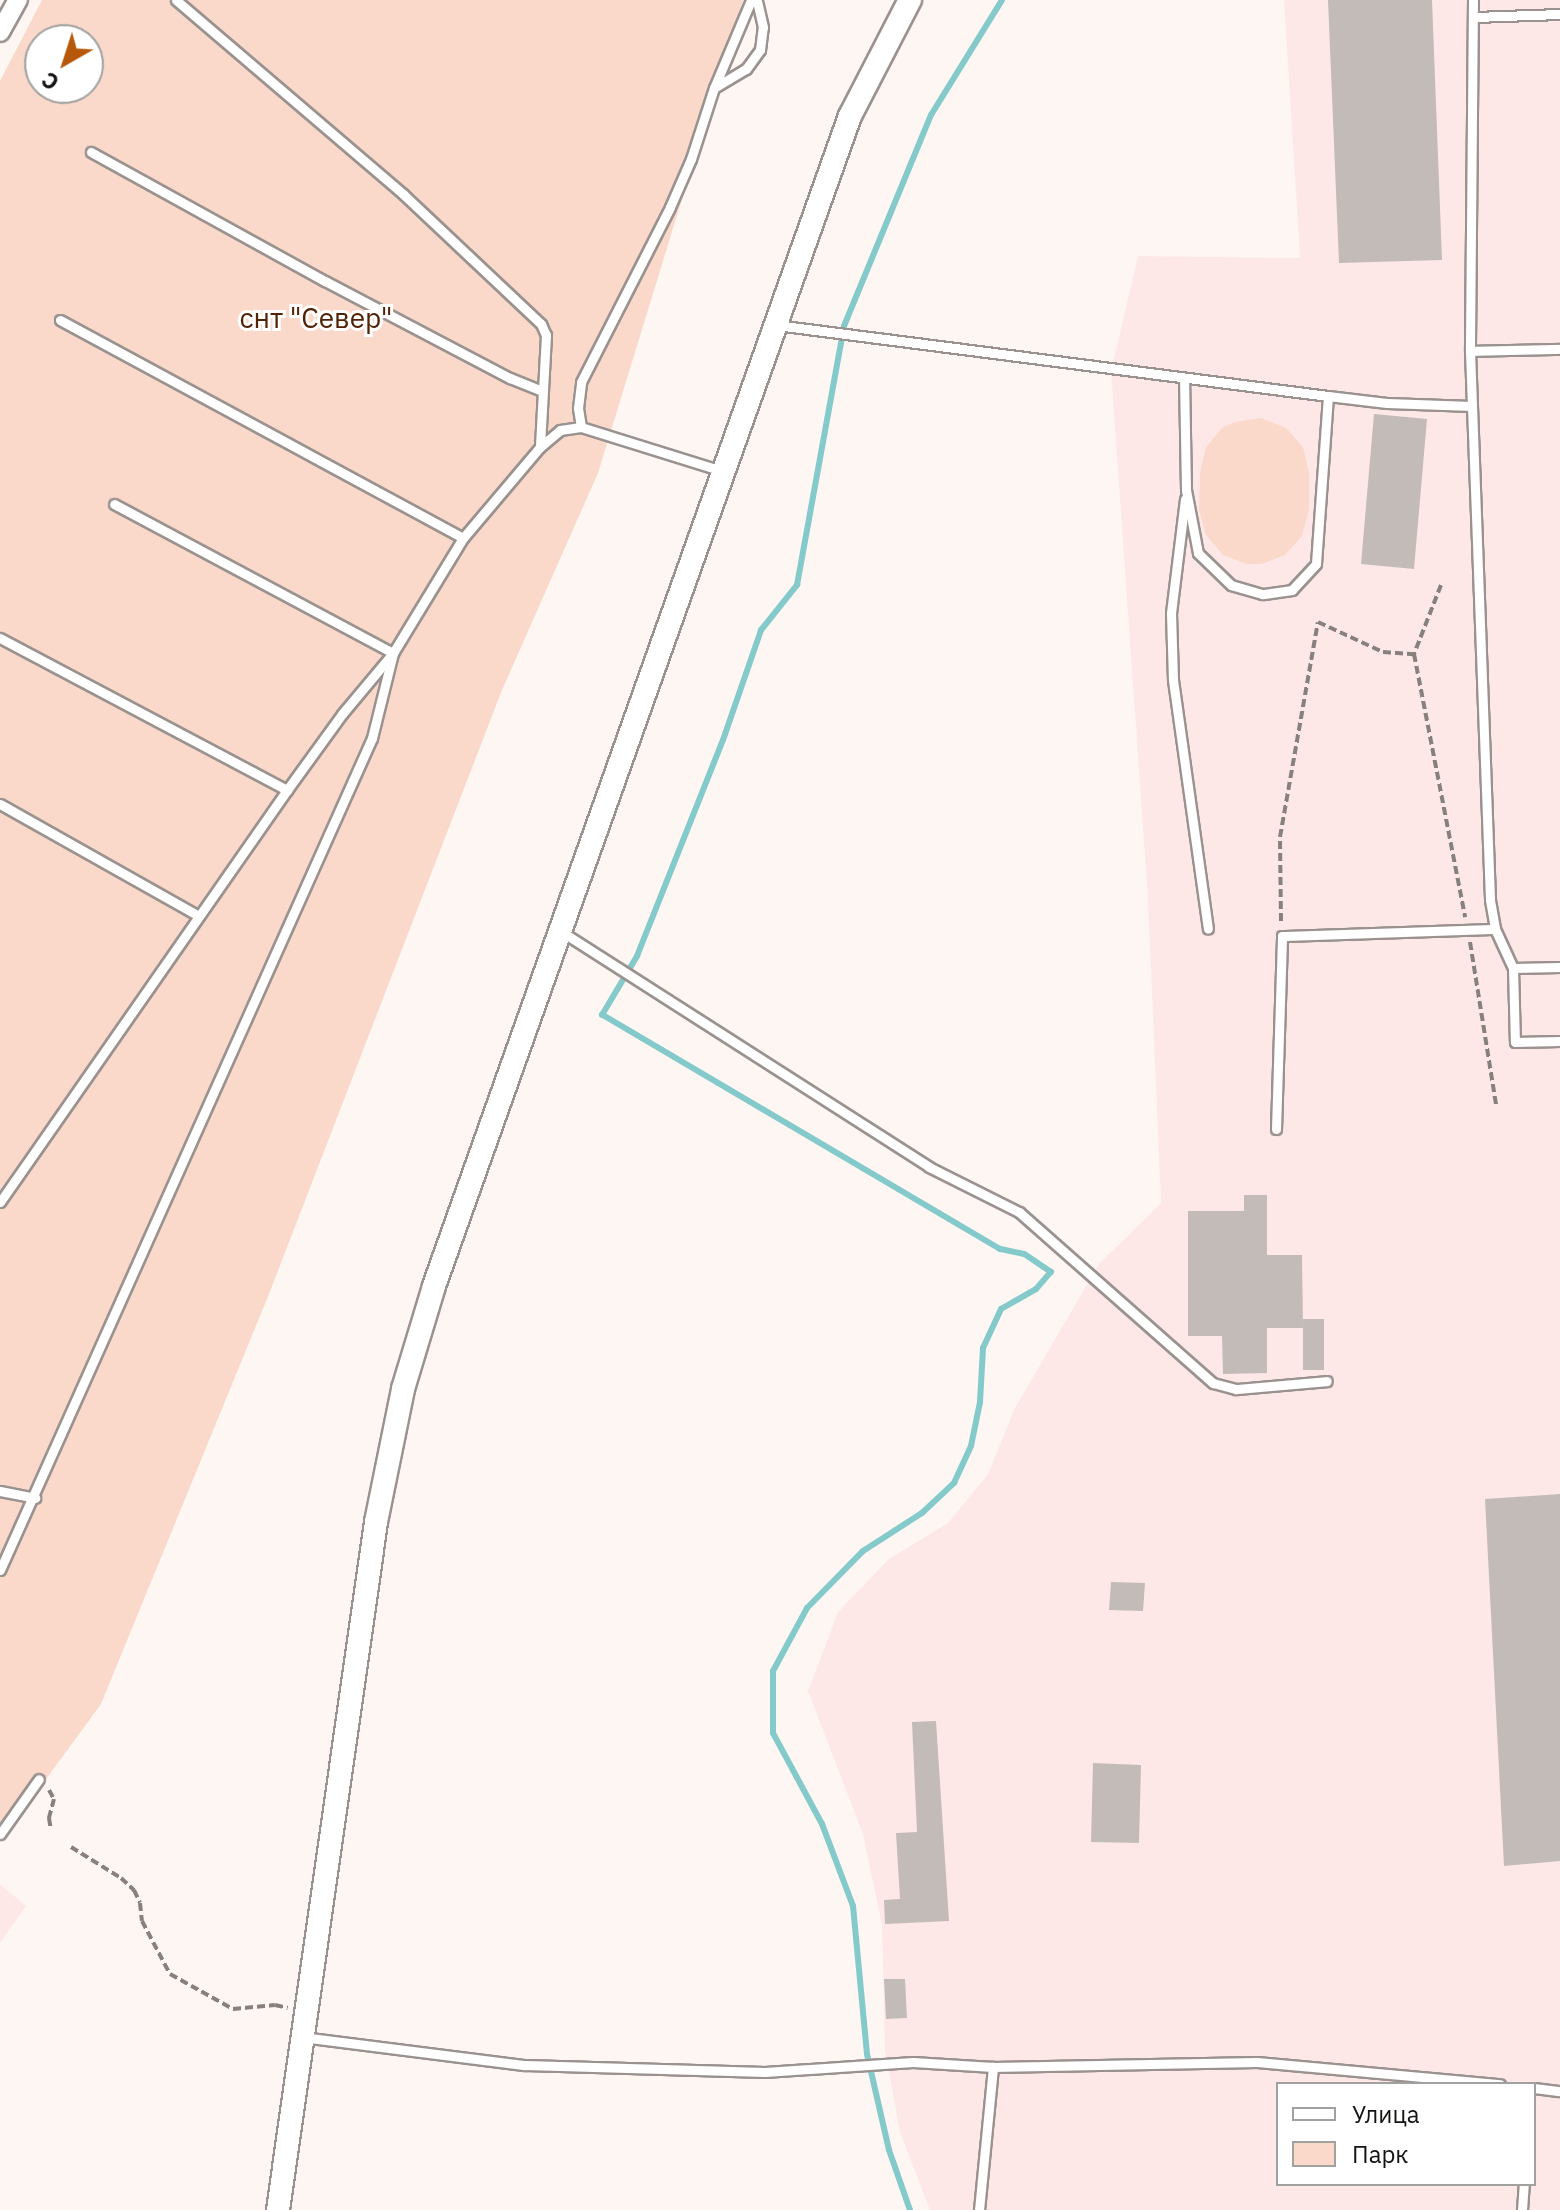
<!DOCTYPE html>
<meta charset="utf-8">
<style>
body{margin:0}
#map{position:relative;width:1560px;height:2210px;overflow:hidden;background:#fef6f2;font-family:"IBM Plex Sans",sans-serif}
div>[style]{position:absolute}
.industrial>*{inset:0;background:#fde8e7}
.green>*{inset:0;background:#fad9ca}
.stream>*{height:6px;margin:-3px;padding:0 3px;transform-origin:3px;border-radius:3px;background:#84cacb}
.building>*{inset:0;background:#c3bbb8}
.path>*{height:4px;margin-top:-2px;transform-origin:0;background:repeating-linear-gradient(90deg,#86817e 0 8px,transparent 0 12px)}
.roads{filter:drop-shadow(2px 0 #9a928f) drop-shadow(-2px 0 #9a928f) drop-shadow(0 2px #9a928f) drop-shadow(0 -2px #9a928f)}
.service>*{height:9px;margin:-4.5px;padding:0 4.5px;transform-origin:4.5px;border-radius:4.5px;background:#fff}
.minor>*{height:18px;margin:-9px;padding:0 9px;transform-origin:9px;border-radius:9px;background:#fff}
.tertiary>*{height:22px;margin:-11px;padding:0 11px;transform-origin:11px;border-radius:11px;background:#fff}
span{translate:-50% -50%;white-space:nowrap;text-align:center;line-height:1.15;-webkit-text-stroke:6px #fff;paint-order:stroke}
.park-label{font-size:28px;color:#522207}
.legend{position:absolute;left:1276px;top:2082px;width:260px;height:104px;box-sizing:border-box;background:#fff;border:2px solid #a1a1a0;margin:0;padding:10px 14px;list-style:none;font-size:24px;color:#151311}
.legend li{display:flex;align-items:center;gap:16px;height:40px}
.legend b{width:40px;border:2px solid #a1a1a0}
.north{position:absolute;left:24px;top:24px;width:80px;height:80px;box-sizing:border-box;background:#fff;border:2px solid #a1a1a0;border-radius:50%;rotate:219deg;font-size:22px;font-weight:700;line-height:32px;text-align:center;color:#151311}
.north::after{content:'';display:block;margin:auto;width:28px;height:36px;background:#b65709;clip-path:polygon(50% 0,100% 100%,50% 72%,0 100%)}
</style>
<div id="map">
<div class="industrial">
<div style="clip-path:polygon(evenodd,1284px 0,1560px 0,1560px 2210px,930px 2210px,900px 2132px,885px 2050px,882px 1925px,863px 1834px,808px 1691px,838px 1612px,889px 1559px,948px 1523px,988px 1474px,1015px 1408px,1099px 1264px,1161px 1203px,1148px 899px,1111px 371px,1138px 256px,1300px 258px,1284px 0,1278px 2084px,1534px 2084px,1534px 2184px,1278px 2184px,1278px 2084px)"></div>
<div style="clip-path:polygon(0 1884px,26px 1906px,0 1943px)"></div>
</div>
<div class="green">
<div style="clip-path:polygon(evenodd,42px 0,743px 0,598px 473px,502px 690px,269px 1294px,101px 1704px,0 1842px,0 81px,42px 0,40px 40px,88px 40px,88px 88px,40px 88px,40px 40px)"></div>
<div style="clip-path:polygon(1261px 418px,1286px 428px,1303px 447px,1309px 473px,1309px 510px,1302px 536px,1285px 555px,1261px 564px,1247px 564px,1223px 555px,1206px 535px,1199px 510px,1200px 473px,1206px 447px,1223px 427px,1235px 422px)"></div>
</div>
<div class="stream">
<div style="left:910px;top:2210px;width:64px;rotate:-109.3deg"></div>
<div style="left:889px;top:2150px;width:98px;rotate:-102.9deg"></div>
<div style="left:867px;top:2054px;width:149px;rotate:-95.4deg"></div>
<div style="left:853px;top:1906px;width:88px;rotate:-110.7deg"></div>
<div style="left:822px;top:1824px;width:103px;rotate:-118.3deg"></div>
<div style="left:773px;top:1733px;width:62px;rotate:-90deg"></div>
<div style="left:773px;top:1671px;width:72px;rotate:-61.6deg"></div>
<div style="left:807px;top:1608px;width:80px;rotate:-45.5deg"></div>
<div style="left:863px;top:1551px;width:70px;rotate:-32.8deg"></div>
<div style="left:922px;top:1513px;width:44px;rotate:-43.2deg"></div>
<div style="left:954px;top:1483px;width:41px;rotate:-65.3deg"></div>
<div style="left:971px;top:1446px;width:45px;rotate:-78.4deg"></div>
<div style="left:980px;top:1402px;width:54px;rotate:-86.8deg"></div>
<div style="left:983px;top:1348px;width:43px;rotate:-65.2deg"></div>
<div style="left:1001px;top:1309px;width:40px;rotate:-29.7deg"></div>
<div style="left:1036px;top:1289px;width:23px;rotate:-49deg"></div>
<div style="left:1051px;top:1272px;width:32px;rotate:-146deg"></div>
<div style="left:1024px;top:1254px;width:25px;rotate:-168deg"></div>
<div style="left:1000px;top:1249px;width:462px;rotate:-149.5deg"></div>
<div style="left:602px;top:1015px;width:69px;rotate:-59.3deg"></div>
<div style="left:637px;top:956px;width:232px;rotate:-68.3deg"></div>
<div style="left:723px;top:740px;width:116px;rotate:-70.9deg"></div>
<div style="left:761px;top:630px;width:58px;rotate:-51.3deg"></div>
<div style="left:797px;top:585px;width:263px;rotate:-79.7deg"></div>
<div style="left:844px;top:326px;width:228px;rotate:-67.6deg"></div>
<div style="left:931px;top:115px;width:135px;rotate:-58.3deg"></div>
</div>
<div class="building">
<div style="clip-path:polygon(1328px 0,1432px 0,1442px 260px,1339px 263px)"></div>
<div style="clip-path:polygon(1374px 414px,1427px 419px,1414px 569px,1361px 564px)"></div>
<div style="clip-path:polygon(1244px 1195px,1267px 1195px,1267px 1255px,1302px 1255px,1303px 1328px,1267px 1328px,1267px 1373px,1223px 1374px,1222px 1336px,1188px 1336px,1188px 1211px,1244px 1211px)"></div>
<div style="clip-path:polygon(1303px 1319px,1324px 1319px,1324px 1370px,1303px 1370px)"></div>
<div style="clip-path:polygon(1560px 1494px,1560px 1861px,1504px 1866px,1485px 1499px)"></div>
<div style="clip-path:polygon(1111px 1582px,1145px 1583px,1143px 1611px,1109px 1610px)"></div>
<div style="clip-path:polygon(936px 1721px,949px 1921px,885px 1924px,884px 1900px,900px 1899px,896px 1833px,917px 1832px,912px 1722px)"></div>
<div style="clip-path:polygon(1093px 1763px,1141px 1765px,1139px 1843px,1091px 1842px)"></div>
<div style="clip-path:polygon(884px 1979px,905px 1979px,907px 2018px,886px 2019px)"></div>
</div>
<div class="path">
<div style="left:1441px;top:585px;width:74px;rotate:111.4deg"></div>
<div style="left:1414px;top:654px;width:268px;rotate:79deg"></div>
<div style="left:1281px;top:921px;width:84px;rotate:-90.7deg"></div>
<div style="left:1280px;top:837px;width:218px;rotate:-80deg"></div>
<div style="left:1318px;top:622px;width:72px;rotate:24.8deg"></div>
<div style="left:1383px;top:652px;width:31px;rotate:4deg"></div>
<div style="left:1470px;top:942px;width:165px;rotate:80.9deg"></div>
<div style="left:49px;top:1790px;width:10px;rotate:61deg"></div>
<div style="left:54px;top:1799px;width:20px;rotate:105deg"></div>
<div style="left:49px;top:1818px;width:12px;rotate:81deg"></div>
<div style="left:71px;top:1847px;width:59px;rotate:31.8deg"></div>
<div style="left:121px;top:1878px;width:18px;rotate:43deg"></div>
<div style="left:134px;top:1890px;width:14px;rotate:65deg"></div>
<div style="left:140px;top:1903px;width:18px;rotate:84deg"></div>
<div style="left:142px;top:1921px;width:60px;rotate:62.2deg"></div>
<div style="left:170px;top:1974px;width:72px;rotate:29.1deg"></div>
<div style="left:233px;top:2009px;width:42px;rotate:-5.4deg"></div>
<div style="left:275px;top:2005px;width:13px;rotate:13deg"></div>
</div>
<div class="roads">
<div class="service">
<div style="left:176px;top:0;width:299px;rotate:40.5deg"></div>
<div style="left:403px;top:194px;width:190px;rotate:43.3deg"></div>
<div style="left:541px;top:324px;width:12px;rotate:66deg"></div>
<div style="left:546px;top:335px;width:112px;rotate:93.1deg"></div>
<div style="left:1473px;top:0;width:351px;rotate:90.5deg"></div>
<div style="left:1470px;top:351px;width:549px;rotate:87.91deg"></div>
<div style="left:1490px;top:900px;width:29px;rotate:80deg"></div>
<div style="left:1495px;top:929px;width:43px;rotate:65.2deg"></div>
<div style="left:1513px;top:968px;width:74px;rotate:88.5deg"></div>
<div style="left:1515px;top:1042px;width:45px;rotate:-1.3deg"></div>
<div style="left:1474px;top:17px;width:86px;rotate:-2deg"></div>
<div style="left:714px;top:88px;width:37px;rotate:-31deg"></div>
<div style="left:746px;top:69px;width:24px;rotate:-54deg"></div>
<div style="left:760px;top:50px;width:23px;rotate:-83deg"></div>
<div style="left:763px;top:27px;width:28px;rotate:-103deg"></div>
<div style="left:91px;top:152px;width:267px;rotate:28.9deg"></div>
<div style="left:325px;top:281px;width:209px;rotate:27.7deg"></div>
<div style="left:510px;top:378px;width:35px;rotate:22deg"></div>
<div style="left:60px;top:320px;width:458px;rotate:28.4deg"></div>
<div style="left:776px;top:325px;width:557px;rotate:7.33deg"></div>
<div style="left:1328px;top:396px;width:168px;rotate:94.1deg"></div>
<div style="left:1316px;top:564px;width:35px;rotate:133deg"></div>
<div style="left:1292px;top:590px;width:30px;rotate:172deg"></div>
<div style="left:1262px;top:594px;width:32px;rotate:-164deg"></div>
<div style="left:1231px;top:585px;width:46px;rotate:-135.9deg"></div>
<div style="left:1198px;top:553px;width:64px;rotate:-100.8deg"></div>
<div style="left:1186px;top:490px;width:111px;rotate:-91deg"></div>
<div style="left:1470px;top:351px;width:90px;rotate:-1.3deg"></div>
<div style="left:1328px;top:396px;width:59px;rotate:6.8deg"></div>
<div style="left:1387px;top:403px;width:85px;rotate:2deg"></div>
<div style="left:581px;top:427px;width:19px;rotate:-99deg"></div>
<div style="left:578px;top:408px;width:26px;rotate:-83deg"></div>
<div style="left:581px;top:382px;width:196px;rotate:-63deg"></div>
<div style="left:670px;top:207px;width:52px;rotate:-66.4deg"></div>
<div style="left:691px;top:159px;width:75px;rotate:-72.1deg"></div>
<div style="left:714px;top:88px;width:95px;rotate:-67.2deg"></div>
<div style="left:1185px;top:499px;width:115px;rotate:97deg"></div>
<div style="left:1171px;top:613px;width:67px;rotate:88.3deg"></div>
<div style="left:1173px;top:680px;width:251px;rotate:82deg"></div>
<div style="left:0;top:638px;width:325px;rotate:27.9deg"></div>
<div style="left:0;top:804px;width:228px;rotate:29.4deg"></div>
<div style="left:562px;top:932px;width:436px;rotate:32.6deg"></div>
<div style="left:929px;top:1167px;width:101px;rotate:26.6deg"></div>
<div style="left:1019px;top:1212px;width:259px;rotate:41.4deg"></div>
<div style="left:1213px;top:1383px;width:24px;rotate:15deg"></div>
<div style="left:1236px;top:1389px;width:91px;rotate:-5deg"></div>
<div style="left:1513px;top:968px;width:47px;rotate:-1.2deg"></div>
<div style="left:1276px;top:1129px;width:193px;rotate:-88.2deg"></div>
<div style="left:1282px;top:936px;width:213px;rotate:-1.9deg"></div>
<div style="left:0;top:1202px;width:502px;rotate:-55.14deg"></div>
<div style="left:287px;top:790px;width:94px;rotate:-54.1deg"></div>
<div style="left:342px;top:714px;width:80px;rotate:-50.1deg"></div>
<div style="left:393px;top:653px;width:135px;rotate:-58.7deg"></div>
<div style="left:463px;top:538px;width:119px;rotate:-49.8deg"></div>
<div style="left:540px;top:447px;width:26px;rotate:-40deg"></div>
<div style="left:560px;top:430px;width:21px;rotate:-8deg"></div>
<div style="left:581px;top:427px;width:148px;rotate:17.3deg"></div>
<div style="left:0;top:1491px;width:36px;rotate:11deg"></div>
<div style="left:0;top:1570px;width:911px;rotate:-65.91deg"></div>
<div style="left:372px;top:738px;width:88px;rotate:-76.1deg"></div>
<div style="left:393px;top:653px;width:316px;rotate:-151.9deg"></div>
<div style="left:0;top:1834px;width:67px;rotate:-54.7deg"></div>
<div style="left:302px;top:2037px;width:225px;rotate:7.2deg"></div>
<div style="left:525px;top:2065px;width:240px;rotate:1.7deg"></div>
<div style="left:765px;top:2072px;width:148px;rotate:-3.9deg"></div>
<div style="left:913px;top:2062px;width:80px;rotate:3.6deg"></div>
<div style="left:993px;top:2067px;width:264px;rotate:-1.1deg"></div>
<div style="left:1257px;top:2062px;width:244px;rotate:5.2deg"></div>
<div style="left:1534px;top:2088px;width:26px;rotate:7deg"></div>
<div style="left:979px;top:2210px;width:144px;rotate:-84.4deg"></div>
<div style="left:1522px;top:2210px;width:26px;rotate:-86deg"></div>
</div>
<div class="minor">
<div style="left:0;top:32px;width:37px;rotate:-61deg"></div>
</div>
<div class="tertiary">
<div style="left:278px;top:2210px;width:695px;rotate:-81.89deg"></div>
<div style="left:376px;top:1522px;width:136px;rotate:-78.5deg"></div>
<div style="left:403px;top:1389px;width:108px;rotate:-73.2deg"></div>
<div style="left:434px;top:1286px;width:1242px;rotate:-70.43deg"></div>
<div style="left:850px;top:116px;width:131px;rotate:-62.7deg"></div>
</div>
</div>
<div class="park-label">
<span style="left:316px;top:318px">снт "Север"</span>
</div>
<ul class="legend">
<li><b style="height:10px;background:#fff"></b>Улица</li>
<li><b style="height:22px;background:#fad9ca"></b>Парк</li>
</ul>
<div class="north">С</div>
</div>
